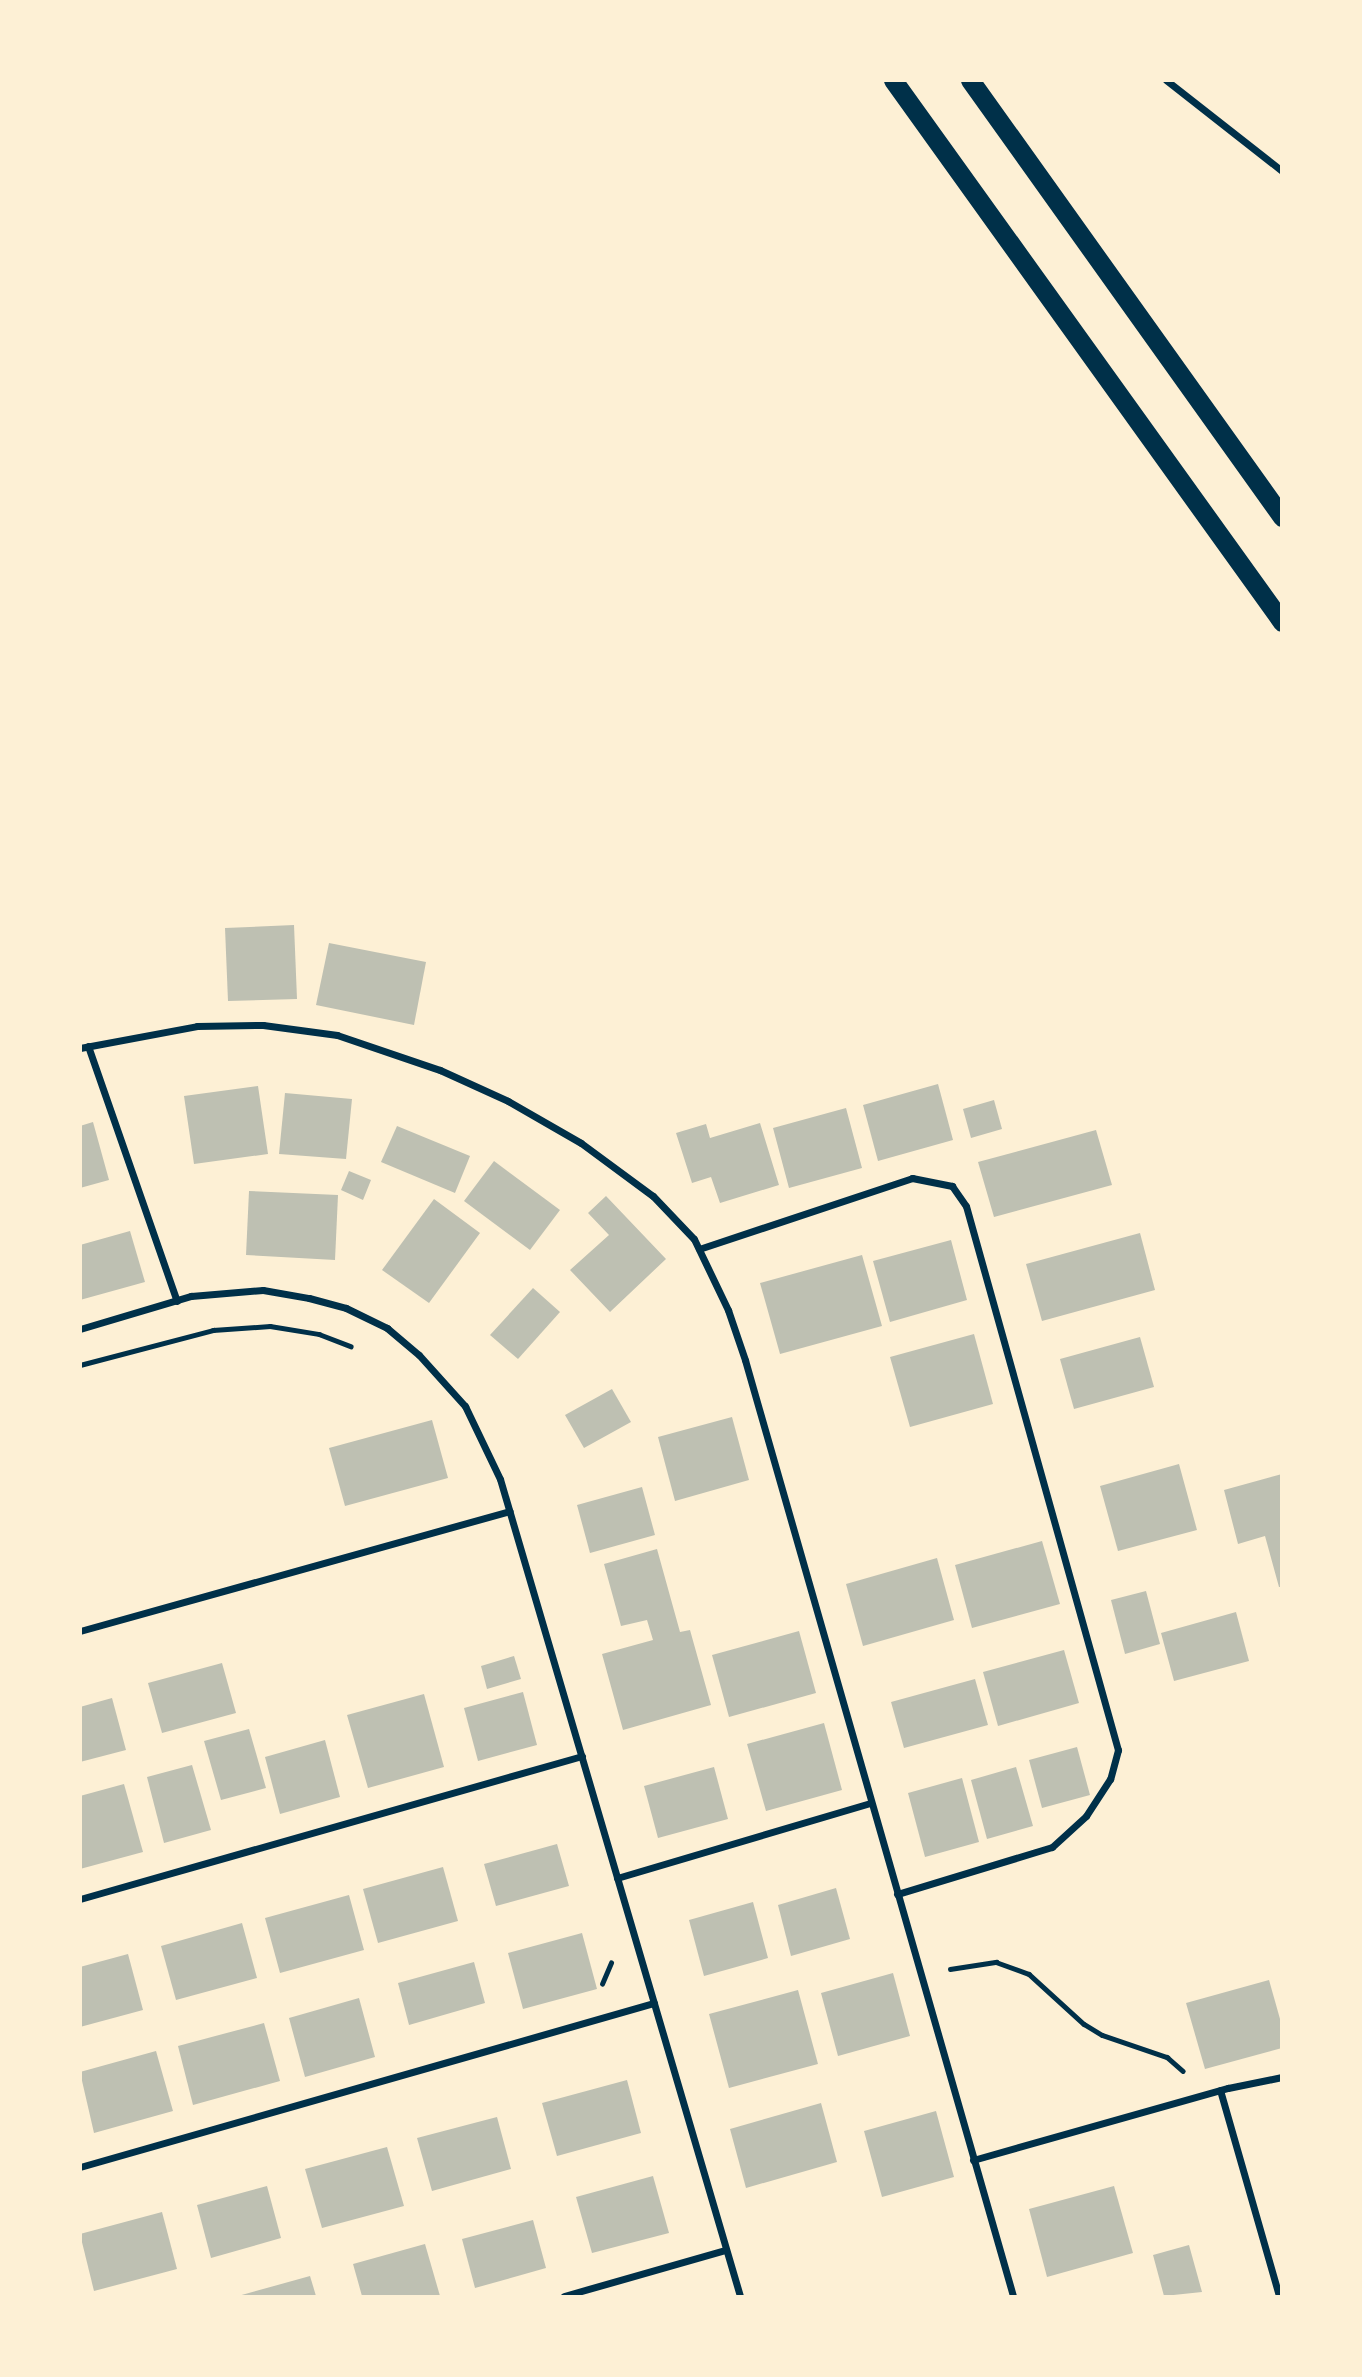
<!DOCTYPE html>
<style>
body{margin:0}
#map{position:relative;width:1362px;height:2377px;overflow:hidden;background:#fdf0d5;font-family:"Libre Baskerville",serif}
div>[style]{position:absolute}
.building>*{inset:0;background:#bec0b2}
.path>*{height:4.5px;margin:-2.25px;padding:0 2.25px;transform-origin:2.25px;border-radius:2.25px;background:#003049}
.minor>*{height:7px;margin:-3.5px;padding:0 3.5px;transform-origin:3.5px;border-radius:3.5px;background:#003049}
.trunk>*{height:19px;margin:-9.5px;padding:0 9.5px;transform-origin:9.5px;border-radius:9.5px;background:#003049}
span{translate:-50% -50%;white-space:nowrap;text-align:center;line-height:1.15;-webkit-text-stroke:5px #fdf0d5;paint-order:stroke}
.frame{position:absolute;inset:0;border:82px solid #fdf0d5;pointer-events:none}
</style>
<div id="map">
<div class="building">
<div style="clip-path:polygon(294px 925px,297px 999px,228px 1001px,225px 928px)"></div>
<div style="clip-path:polygon(329px 943px,426px 962px,414px 1025px,316px 1005px)"></div>
<div style="clip-path:polygon(938px 1084px,953px 1140px,878px 1161px,863px 1105px)"></div>
<div style="clip-path:polygon(258px 1086px,268px 1154px,194px 1164px,184px 1096px)"></div>
<div style="clip-path:polygon(285px 1093px,352px 1099px,346px 1159px,279px 1154px)"></div>
<div style="clip-path:polygon(994px 1100px,1002px 1129px,971px 1138px,963px 1109px)"></div>
<div style="clip-path:polygon(846px 1108px,862px 1168px,789px 1188px,773px 1128px)"></div>
<div style="clip-path:polygon(93px 1122px,109px 1180px,80px 1188px,80px 1126px)"></div>
<div style="clip-path:polygon(760px 1123px,779px 1185px,720px 1203px,711px 1177px,692px 1183px,676px 1133px,706px 1124px,710px 1138px)"></div>
<div style="clip-path:polygon(397px 1126px,470px 1156px,455px 1193px,381px 1162px)"></div>
<div style="clip-path:polygon(1096px 1130px,1112px 1185px,994px 1217px,978px 1162px)"></div>
<div style="clip-path:polygon(494px 1161px,560px 1210px,530px 1250px,464px 1201px)"></div>
<div style="clip-path:polygon(349px 1171px,371px 1180px,363px 1200px,341px 1190px)"></div>
<div style="clip-path:polygon(249px 1191px,338px 1195px,335px 1260px,246px 1255px)"></div>
<div style="clip-path:polygon(606px 1196px,666px 1259px,610px 1312px,570px 1270px,609px 1235px,588px 1213px)"></div>
<div style="clip-path:polygon(434px 1199px,480px 1233px,429px 1303px,382px 1270px)"></div>
<div style="clip-path:polygon(130px 1231px,145px 1282px,80px 1300px,80px 1245px)"></div>
<div style="clip-path:polygon(1140px 1233px,1155px 1290px,1042px 1321px,1026px 1264px)"></div>
<div style="clip-path:polygon(951px 1240px,967px 1300px,890px 1322px,873px 1261px)"></div>
<div style="clip-path:polygon(862px 1255px,882px 1326px,780px 1354px,760px 1283px)"></div>
<div style="clip-path:polygon(533px 1288px,560px 1312px,518px 1359px,490px 1335px)"></div>
<div style="clip-path:polygon(974px 1334px,993px 1404px,910px 1427px,890px 1357px)"></div>
<div style="clip-path:polygon(1140px 1337px,1154px 1387px,1074px 1409px,1060px 1359px)"></div>
<div style="clip-path:polygon(612px 1389px,631px 1422px,584px 1448px,565px 1415px)"></div>
<div style="clip-path:polygon(732px 1417px,749px 1480px,675px 1501px,658px 1437px)"></div>
<div style="clip-path:polygon(432px 1420px,448px 1478px,345px 1506px,329px 1448px)"></div>
<div style="clip-path:polygon(1179px 1464px,1197px 1530px,1118px 1551px,1100px 1486px)"></div>
<div style="clip-path:polygon(1282px 1474px,1282px 1587px,1279px 1587px,1265px 1536px,1238px 1544px,1224px 1490px)"></div>
<div style="clip-path:polygon(642px 1487px,655px 1535px,590px 1553px,577px 1505px)"></div>
<div style="clip-path:polygon(1042px 1541px,1060px 1604px,972px 1628px,955px 1565px)"></div>
<div style="clip-path:polygon(657px 1549px,680px 1632px,690px 1630px,711px 1705px,623px 1730px,602px 1654px,653px 1640px,647px 1620px,621px 1626px,604px 1564px)"></div>
<div style="clip-path:polygon(937px 1558px,954px 1620px,863px 1646px,846px 1584px)"></div>
<div style="clip-path:polygon(1146px 1591px,1160px 1644px,1125px 1654px,1111px 1600px)"></div>
<div style="clip-path:polygon(1236px 1612px,1249px 1661px,1174px 1681px,1161px 1633px)"></div>
<div style="clip-path:polygon(799px 1631px,816px 1693px,729px 1717px,712px 1655px)"></div>
<div style="clip-path:polygon(1064px 1650px,1079px 1703px,998px 1726px,983px 1672px)"></div>
<div style="clip-path:polygon(514px 1656px,521px 1679px,487px 1689px,481px 1666px)"></div>
<div style="clip-path:polygon(222px 1663px,236px 1713px,162px 1733px,148px 1683px)"></div>
<div style="clip-path:polygon(975px 1679px,988px 1725px,904px 1748px,891px 1702px)"></div>
<div style="clip-path:polygon(523px 1692px,537px 1745px,478px 1761px,464px 1708px)"></div>
<div style="clip-path:polygon(424px 1694px,444px 1767px,368px 1788px,347px 1715px)"></div>
<div style="clip-path:polygon(112px 1698px,126px 1750px,80px 1762px,80px 1707px)"></div>
<div style="clip-path:polygon(824px 1723px,842px 1790px,766px 1811px,747px 1744px)"></div>
<div style="clip-path:polygon(249px 1729px,266px 1788px,221px 1800px,204px 1741px)"></div>
<div style="clip-path:polygon(325px 1740px,340px 1797px,280px 1814px,265px 1757px)"></div>
<div style="clip-path:polygon(1077px 1747px,1090px 1795px,1042px 1808px,1029px 1760px)"></div>
<div style="clip-path:polygon(192px 1765px,211px 1830px,164px 1843px,147px 1777px)"></div>
<div style="clip-path:polygon(714px 1767px,728px 1819px,658px 1838px,644px 1786px)"></div>
<div style="clip-path:polygon(1016px 1767px,1033px 1826px,987px 1839px,971px 1780px)"></div>
<div style="clip-path:polygon(962px 1778px,979px 1842px,925px 1857px,908px 1793px)"></div>
<div style="clip-path:polygon(124px 1784px,143px 1852px,80px 1869px,80px 1796px)"></div>
<div style="clip-path:polygon(557px 1844px,569px 1886px,496px 1906px,484px 1864px)"></div>
<div style="clip-path:polygon(443px 1867px,458px 1921px,378px 1943px,363px 1889px)"></div>
<div style="clip-path:polygon(836px 1888px,850px 1939px,791px 1956px,778px 1905px)"></div>
<div style="clip-path:polygon(349px 1895px,364px 1950px,280px 1973px,265px 1918px)"></div>
<div style="clip-path:polygon(753px 1902px,768px 1958px,704px 1976px,689px 1920px)"></div>
<div style="clip-path:polygon(242px 1923px,257px 1978px,176px 2000px,161px 1946px)"></div>
<div style="clip-path:polygon(582px 1933px,597px 1989px,523px 2009px,508px 1953px)"></div>
<div style="clip-path:polygon(128px 1954px,143px 2010px,80px 2027px,80px 1967px)"></div>
<div style="clip-path:polygon(474px 1962px,485px 2003px,409px 2025px,398px 1983px)"></div>
<div style="clip-path:polygon(893px 1973px,910px 2036px,838px 2056px,821px 1993px)"></div>
<div style="clip-path:polygon(1269px 1980px,1282px 2026px,1282px 2048px,1205px 2069px,1186px 2003px)"></div>
<div style="clip-path:polygon(798px 1990px,818px 2064px,729px 2088px,709px 2014px)"></div>
<div style="clip-path:polygon(359px 1998px,375px 2057px,305px 2077px,289px 2018px)"></div>
<div style="clip-path:polygon(264px 2023px,280px 2081px,193px 2105px,178px 2046px)"></div>
<div style="clip-path:polygon(156px 2051px,173px 2111px,94px 2133px,80px 2072px)"></div>
<div style="clip-path:polygon(627px 2080px,641px 2133px,557px 2156px,542px 2103px)"></div>
<div style="clip-path:polygon(821px 2103px,837px 2162px,746px 2188px,730px 2129px)"></div>
<div style="clip-path:polygon(936px 2111px,954px 2177px,882px 2197px,864px 2131px)"></div>
<div style="clip-path:polygon(497px 2117px,511px 2169px,432px 2191px,417px 2138px)"></div>
<div style="clip-path:polygon(387px 2147px,404px 2206px,322px 2228px,305px 2169px)"></div>
<div style="clip-path:polygon(653px 2176px,669px 2233px,592px 2253px,576px 2197px)"></div>
<div style="clip-path:polygon(267px 2186px,281px 2238px,211px 2258px,197px 2205px)"></div>
<div style="clip-path:polygon(1114px 2186px,1133px 2253px,1047px 2277px,1029px 2209px)"></div>
<div style="clip-path:polygon(162px 2212px,177px 2269px,94px 2291px,80px 2234px)"></div>
<div style="clip-path:polygon(533px 2220px,546px 2268px,475px 2288px,462px 2239px)"></div>
<div style="clip-path:polygon(425px 2244px,440px 2296px,362px 2296px,353px 2264px)"></div>
<div style="clip-path:polygon(1189px 2245px,1202px 2292px,1164px 2296px,1153px 2255px)"></div>
<div style="clip-path:polygon(310px 2276px,316px 2296px,238px 2296px)"></div>
</div>
<div class="path">
<div style="left:80px;top:1365px;width:138px;rotate:-14.7deg"></div>
<div style="left:213px;top:1330px;width:57px;rotate:-4deg"></div>
<div style="left:270px;top:1326px;width:50px;rotate:9.3deg"></div>
<div style="left:319px;top:1334px;width:34px;rotate:21deg"></div>
<div style="left:950px;top:1969px;width:47px;rotate:-8.7deg"></div>
<div style="left:996px;top:1962px;width:35px;rotate:20deg"></div>
<div style="left:1029px;top:1974px;width:74px;rotate:42.3deg"></div>
<div style="left:1084px;top:2024px;width:21px;rotate:31deg"></div>
<div style="left:1102px;top:2035px;width:69px;rotate:18.7deg"></div>
<div style="left:1167px;top:2057px;width:21px;rotate:41deg"></div>
<div style="left:602px;top:1984px;width:23px;rotate:-67deg"></div>
</div>
<div class="minor">
<div style="left:1166px;top:80px;width:147px;rotate:38.1deg"></div>
<div style="left:88px;top:1046px;width:270px;rotate:70.8deg"></div>
<div style="left:80px;top:1048px;width:119px;rotate:-10.6deg"></div>
<div style="left:197px;top:1026px;width:66px;rotate:-0.9deg"></div>
<div style="left:263px;top:1025px;width:75px;rotate:7.7deg"></div>
<div style="left:337px;top:1035px;width:109px;rotate:18.8deg"></div>
<div style="left:440px;top:1070px;width:75px;rotate:24.5deg"></div>
<div style="left:508px;top:1101px;width:84px;rotate:29.9deg"></div>
<div style="left:581px;top:1143px;width:89px;rotate:36.4deg"></div>
<div style="left:653px;top:1196px;width:59px;rotate:46.4deg"></div>
<div style="left:694px;top:1239px;width:79px;rotate:64.4deg"></div>
<div style="left:728px;top:1310px;width:53px;rotate:71.2deg"></div>
<div style="left:745px;top:1360px;width:974px;rotate:74.02deg"></div>
<div style="left:699px;top:1249px;width:225px;rotate:-18.4deg"></div>
<div style="left:912px;top:1178px;width:41px;rotate:11.3deg"></div>
<div style="left:952px;top:1186px;width:24px;rotate:55deg"></div>
<div style="left:966px;top:1206px;width:565px;rotate:74.39deg"></div>
<div style="left:1118px;top:1750px;width:30px;rotate:105deg"></div>
<div style="left:1110px;top:1779px;width:44px;rotate:123deg"></div>
<div style="left:1086px;top:1816px;width:46px;rotate:137.6deg"></div>
<div style="left:1052px;top:1847px;width:162px;rotate:163.1deg"></div>
<div style="left:80px;top:1329px;width:116px;rotate:-16.6deg"></div>
<div style="left:191px;top:1296px;width:72px;rotate:-4.8deg"></div>
<div style="left:263px;top:1290px;width:47px;rotate:9.9deg"></div>
<div style="left:309px;top:1298px;width:38px;rotate:15deg"></div>
<div style="left:346px;top:1308px;width:46px;rotate:26deg"></div>
<div style="left:387px;top:1328px;width:42px;rotate:40.2deg"></div>
<div style="left:419px;top:1355px;width:69px;rotate:48deg"></div>
<div style="left:465px;top:1406px;width:81px;rotate:64.4deg"></div>
<div style="left:500px;top:1479px;width:852px;rotate:73.63deg"></div>
<div style="left:80px;top:1631px;width:446px;rotate:-15.6deg"></div>
<div style="left:617px;top:1878px;width:265px;rotate:-16.5deg"></div>
<div style="left:80px;top:1899px;width:522px;rotate:-15.9deg"></div>
<div style="left:1220px;top:2090px;width:214px;rotate:74deg"></div>
<div style="left:973px;top:2160px;width:265px;rotate:-15.8deg"></div>
<div style="left:1228px;top:2088px;width:55px;rotate:-11.5deg"></div>
<div style="left:80px;top:2167px;width:597px;rotate:-15.95deg"></div>
<div style="left:564px;top:2296px;width:168px;rotate:-15.9deg"></div>
</div>
<div class="trunk">
<div style="left:893px;top:80px;width:667px;rotate:54.33deg"></div>
<div style="left:970px;top:80px;width:537px;rotate:54.47deg"></div>
</div>
<div class="frame"></div>
</div>
